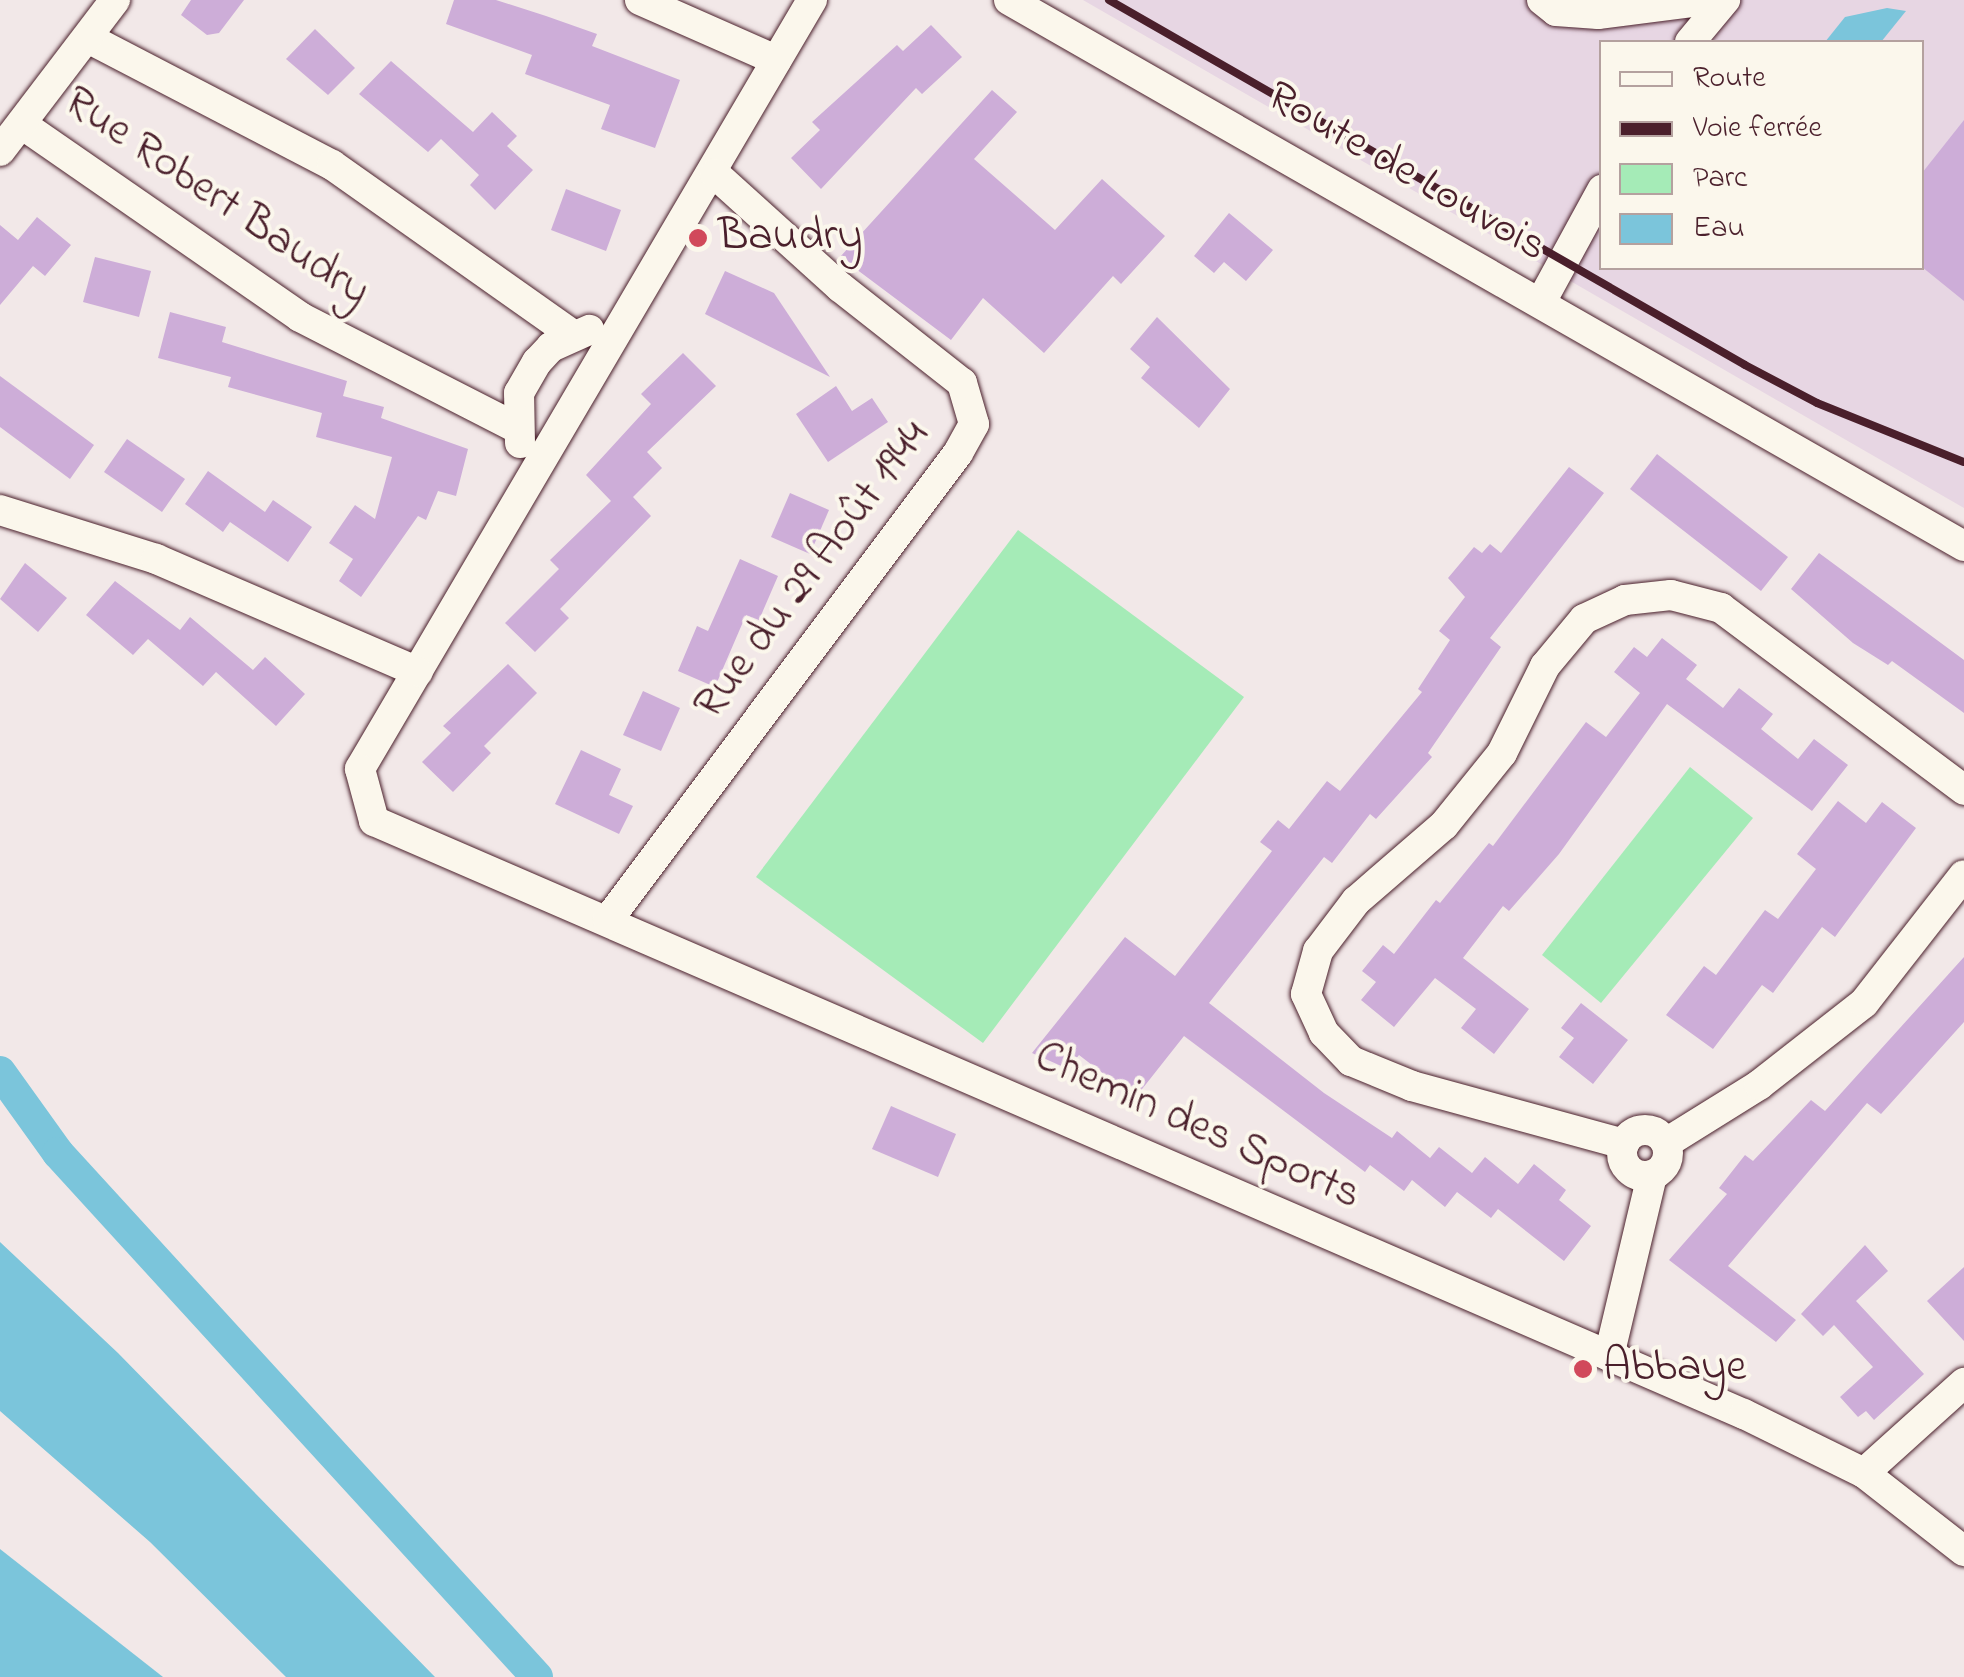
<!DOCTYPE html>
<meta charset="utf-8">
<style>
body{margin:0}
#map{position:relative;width:1964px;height:1677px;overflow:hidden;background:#f2e8e8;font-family:"Indie Flower",sans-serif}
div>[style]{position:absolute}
.built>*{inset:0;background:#e7d6e3}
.green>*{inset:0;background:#a5ebb7}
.water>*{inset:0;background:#7bc5db}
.canal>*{height:32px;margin:-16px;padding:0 16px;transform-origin:16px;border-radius:16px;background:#7bc5db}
.building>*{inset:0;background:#cdadd8}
.roads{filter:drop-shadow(0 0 2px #4a1f2b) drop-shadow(0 0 2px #4a1f2b)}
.minor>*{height:30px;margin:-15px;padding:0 15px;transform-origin:15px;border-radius:15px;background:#fbf7ec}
.minor>.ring{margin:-15px;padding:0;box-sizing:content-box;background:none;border:30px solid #fbf7ec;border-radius:50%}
.rail>*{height:8px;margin:-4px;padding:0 4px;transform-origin:4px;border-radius:4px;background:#4a1f2b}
.dots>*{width:28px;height:28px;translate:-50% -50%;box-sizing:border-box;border:5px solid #fbf7ec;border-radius:50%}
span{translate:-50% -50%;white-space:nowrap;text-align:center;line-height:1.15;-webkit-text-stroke:8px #fbf7ec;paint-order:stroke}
.street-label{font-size:45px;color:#4a1f2b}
.poi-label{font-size:45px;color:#4a1f2b}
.left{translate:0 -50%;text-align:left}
.legend{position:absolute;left:1599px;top:40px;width:325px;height:230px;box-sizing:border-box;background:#fbf7ec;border:2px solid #b4a19f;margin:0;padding:12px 18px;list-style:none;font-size:30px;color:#4a1f2b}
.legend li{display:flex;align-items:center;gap:20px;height:50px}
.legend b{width:50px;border:2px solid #b4a19f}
</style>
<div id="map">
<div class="built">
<div style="clip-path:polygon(evenodd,1083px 0,1964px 0,1964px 508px,1083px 0,1602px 42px,1922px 42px,1922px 268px,1602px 268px,1602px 42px)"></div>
</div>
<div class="green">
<div style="clip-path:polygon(1018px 530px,1244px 697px,983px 1043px,756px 877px)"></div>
<div style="clip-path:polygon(1690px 767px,1753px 818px,1601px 1003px,1542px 955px)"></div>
</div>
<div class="water">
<div style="clip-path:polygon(1887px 8px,1906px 11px,1881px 42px,1825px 42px,1845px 17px)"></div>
<div style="clip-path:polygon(0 1242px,118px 1353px,435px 1677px,286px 1677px,150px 1542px,0 1411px)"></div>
<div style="clip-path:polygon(0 1549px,163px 1677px,0 1677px)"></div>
</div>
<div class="canal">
<div style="left:0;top:1072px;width:100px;rotate:54.4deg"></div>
<div style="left:58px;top:1153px;width:710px;rotate:47.57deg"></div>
</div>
<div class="building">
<div style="clip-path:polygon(191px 0,244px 0,219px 33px,207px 35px,181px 15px)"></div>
<div style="clip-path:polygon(454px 0,496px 0,546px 16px,597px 34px,592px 46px,680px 80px,655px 148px,601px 129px,610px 105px,525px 74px,532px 55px,446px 24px)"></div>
<div style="clip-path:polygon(931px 25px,962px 57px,922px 94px,916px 88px,821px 189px,791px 158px,820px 130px,812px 122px,897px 45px,903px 51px)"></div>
<div style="clip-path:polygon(315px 29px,355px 68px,328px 95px,286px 59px)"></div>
<div style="clip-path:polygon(391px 61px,473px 132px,492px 112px,517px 136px,507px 146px,533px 170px,495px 210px,470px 185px,479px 175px,441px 139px,428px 152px,359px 94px)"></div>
<div style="clip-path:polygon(992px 90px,1017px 112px,974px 159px,1055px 230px,1102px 179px,1165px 236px,1121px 284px,1113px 276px,1044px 353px,983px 298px,951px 340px,840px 257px)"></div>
<div style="clip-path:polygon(1964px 120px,1964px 301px,1922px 267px,1922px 173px)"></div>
<div style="clip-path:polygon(566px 189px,621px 210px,606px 251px,551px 230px)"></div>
<div style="clip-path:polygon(1229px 213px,1273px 250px,1246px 281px,1224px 262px,1214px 273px,1194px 256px)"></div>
<div style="clip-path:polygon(37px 217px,71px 245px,45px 276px,33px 266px,0 305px,0 225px,18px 240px)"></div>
<div style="clip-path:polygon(95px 257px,151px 271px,139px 317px,83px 302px)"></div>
<div style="clip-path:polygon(725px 271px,774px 293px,830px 377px,705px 314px)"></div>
<div style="clip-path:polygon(170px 312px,226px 327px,222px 342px,347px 381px,343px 396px,384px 407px,381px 418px,468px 449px,456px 496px,438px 491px,426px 520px,418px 516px,361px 597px,339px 581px,353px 559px,329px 543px,355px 505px,375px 519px,392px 457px,316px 437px,322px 413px,228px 387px,231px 377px,158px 358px)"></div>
<div style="clip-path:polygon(1157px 317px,1230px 389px,1199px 428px,1141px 378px,1150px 367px,1130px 349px)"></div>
<div style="clip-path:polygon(683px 353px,716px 386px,647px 452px,662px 468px,633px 497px,651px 516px,560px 609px,569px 618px,535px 652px,505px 623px,559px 569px,550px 560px,611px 501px,586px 475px,651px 404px,641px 394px)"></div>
<div style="clip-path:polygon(0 376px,94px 445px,70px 479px,0 427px)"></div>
<div style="clip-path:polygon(836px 386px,852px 411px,872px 398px,888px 422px,828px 462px,796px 414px)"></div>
<div style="clip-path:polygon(127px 439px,185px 479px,162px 512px,104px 472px)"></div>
<div style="clip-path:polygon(1657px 454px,1788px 557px,1761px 591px,1630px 489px)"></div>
<div style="clip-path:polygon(1569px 467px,1604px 493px,1490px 638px,1501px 647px,1428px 753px,1432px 757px,1376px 819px,1370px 814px,1332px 863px,1324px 857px,1209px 1003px,1324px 1093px,1392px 1138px,1397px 1131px,1430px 1158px,1439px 1147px,1472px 1173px,1485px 1157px,1518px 1184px,1534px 1164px,1566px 1190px,1559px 1200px,1591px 1226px,1564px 1261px,1498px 1209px,1491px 1218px,1457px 1192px,1445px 1207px,1412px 1180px,1404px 1191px,1370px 1165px,1365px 1172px,1184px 1036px,1135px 1098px,1079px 1055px,1068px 1069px,1032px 1053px,1125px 937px,1175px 976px,1272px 851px,1260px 842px,1278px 820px,1289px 829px,1327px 781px,1340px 791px,1422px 692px,1418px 689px,1450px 640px,1439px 631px,1465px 597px,1448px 578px,1474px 547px,1482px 553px,1490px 544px,1501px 553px)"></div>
<div style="clip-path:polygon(208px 471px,265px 512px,273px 500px,312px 527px,288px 562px,230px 522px,223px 532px,185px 504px)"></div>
<div style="clip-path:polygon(790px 493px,829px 510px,810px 554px,771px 537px)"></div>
<div style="clip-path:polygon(1819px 553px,1964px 660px,1964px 713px,1892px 661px,1888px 665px,1853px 643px,1791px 589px)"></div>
<div style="clip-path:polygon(740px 559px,778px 576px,759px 620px,746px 615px,715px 687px,678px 671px,697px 626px,708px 631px)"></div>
<div style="clip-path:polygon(25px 563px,67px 598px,38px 632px,0 599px)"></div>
<div style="clip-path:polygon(115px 581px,180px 630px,190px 617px,253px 670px,265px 657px,305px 694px,276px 726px,216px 672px,203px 686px,148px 639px,133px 655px,86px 615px)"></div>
<div style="clip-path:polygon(1662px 638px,1697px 665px,1686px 679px,1723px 708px,1739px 688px,1773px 714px,1761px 729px,1798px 759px,1814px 739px,1848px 765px,1812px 811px,1667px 704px,1559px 854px,1509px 911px,1503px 906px,1463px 958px,1529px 1009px,1494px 1054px,1461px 1028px,1476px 1009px,1435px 978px,1394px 1027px,1361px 1000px,1376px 982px,1362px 971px,1383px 945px,1394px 954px,1436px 900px,1440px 903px,1489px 843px,1493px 846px,1586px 722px,1606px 737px,1640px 693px,1614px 672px,1634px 647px,1647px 657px)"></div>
<div style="clip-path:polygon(508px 664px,537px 693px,484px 746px,491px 753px,453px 792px,422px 762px,451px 733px,443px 726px)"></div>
<div style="clip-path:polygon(643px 691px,680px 708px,661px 751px,623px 735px)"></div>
<div style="clip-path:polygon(581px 750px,621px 769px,609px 795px,633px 806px,619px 834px,555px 804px)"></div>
<div style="clip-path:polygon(1838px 801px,1866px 823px,1882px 802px,1916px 828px,1835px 937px,1822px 927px,1773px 993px,1762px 985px,1713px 1049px,1666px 1015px,1704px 966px,1716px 975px,1765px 910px,1778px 919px,1816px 869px,1797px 854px)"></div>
<div style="clip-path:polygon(1964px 957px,1964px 1022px,1881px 1114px,1867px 1103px,1728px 1266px,1796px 1320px,1776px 1342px,1669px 1260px,1727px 1194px,1719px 1188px,1745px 1155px,1753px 1161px,1811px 1100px,1825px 1111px)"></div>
<div style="clip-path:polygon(1581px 1003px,1628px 1040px,1593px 1084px,1559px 1057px,1574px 1038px,1561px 1028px)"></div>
<div style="clip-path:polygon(891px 1106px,956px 1134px,938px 1177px,872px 1149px)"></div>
<div style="clip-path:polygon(1865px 1245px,1888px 1271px,1856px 1301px,1924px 1374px,1874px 1420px,1866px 1411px,1858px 1417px,1840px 1397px,1873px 1367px,1834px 1325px,1823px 1336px,1801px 1314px)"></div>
<div style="clip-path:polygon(1964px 1267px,1964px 1341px,1927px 1301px)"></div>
</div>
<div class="roads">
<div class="minor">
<div style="left:640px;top:0;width:149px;rotate:23.8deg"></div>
<div style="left:812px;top:0;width:892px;rotate:120.45deg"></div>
<div style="left:360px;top:769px;width:54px;rotate:74.9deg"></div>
<div style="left:374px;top:821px;width:1493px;rotate:23.41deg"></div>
<div style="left:1744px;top:1414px;width:134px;rotate:26.2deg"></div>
<div style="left:1864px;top:1473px;width:127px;rotate:38deg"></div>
<div style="left:1009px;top:0;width:1100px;rotate:29.76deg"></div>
<div style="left:1542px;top:0;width:18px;rotate:38deg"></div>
<div style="left:1556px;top:11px;width:42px;rotate:4.1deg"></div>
<div style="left:1598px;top:14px;width:112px;rotate:-7.2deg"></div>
<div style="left:88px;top:38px;width:275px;rotate:27.5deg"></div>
<div style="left:332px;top:165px;width:295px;rotate:35.2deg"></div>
<div style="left:1690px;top:42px;width:55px;rotate:-50.2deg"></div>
<div style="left:23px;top:125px;width:337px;rotate:34.7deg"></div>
<div style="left:300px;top:317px;width:246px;rotate:27.1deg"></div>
<div style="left:0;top:151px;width:190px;rotate:-52.7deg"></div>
<div style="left:1541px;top:302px;width:128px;rotate:-61.4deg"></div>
<div style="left:520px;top:443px;width:50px;rotate:-91.1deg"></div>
<div style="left:519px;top:393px;width:36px;rotate:-60deg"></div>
<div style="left:537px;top:362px;width:21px;rotate:-47deg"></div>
<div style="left:551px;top:347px;width:42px;rotate:-24.1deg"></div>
<div style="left:0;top:510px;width:164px;rotate:17.4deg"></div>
<div style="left:156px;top:559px;width:285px;rotate:23.3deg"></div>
<div style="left:608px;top:920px;width:584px;rotate:-53.15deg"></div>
<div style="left:958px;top:453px;width:33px;rotate:-61deg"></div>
<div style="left:974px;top:424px;width:43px;rotate:-106.3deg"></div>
<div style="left:962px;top:383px;width:155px;rotate:-141.8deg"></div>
<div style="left:840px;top:287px;width:169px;rotate:-137.9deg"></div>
<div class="ring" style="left:1622px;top:1130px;width:16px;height:16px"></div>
<div style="left:1666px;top:1143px;width:110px;rotate:-31.9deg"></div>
<div style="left:1759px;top:1085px;width:133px;rotate:-38deg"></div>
<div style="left:1864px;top:1003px;width:162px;rotate:-52deg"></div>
<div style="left:1624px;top:1144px;width:220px;rotate:-164.7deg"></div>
<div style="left:1412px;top:1086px;width:66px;rotate:-157.7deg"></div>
<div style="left:1351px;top:1061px;width:39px;rotate:-134deg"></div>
<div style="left:1324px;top:1033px;width:43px;rotate:-114.8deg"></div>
<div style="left:1306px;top:994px;width:45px;rotate:-74.4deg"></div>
<div style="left:1318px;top:951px;width:63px;rotate:-52.8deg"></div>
<div style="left:1356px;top:901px;width:116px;rotate:-40.8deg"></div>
<div style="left:1444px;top:825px;width:92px;rotate:-51.1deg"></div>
<div style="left:1502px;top:753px;width:97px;rotate:-63.7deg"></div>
<div style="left:1545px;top:666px;width:61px;rotate:-50.3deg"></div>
<div style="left:1584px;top:619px;width:45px;rotate:-24.9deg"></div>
<div style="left:1625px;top:600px;width:46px;rotate:-6.2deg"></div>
<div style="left:1671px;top:595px;width:52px;rotate:14.6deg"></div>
<div style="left:1721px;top:608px;width:304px;rotate:36.8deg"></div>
<div style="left:1609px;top:1356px;width:186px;rotate:-76.6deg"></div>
<div style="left:1864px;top:1473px;width:135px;rotate:-42deg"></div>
</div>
</div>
<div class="rail">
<div style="left:1109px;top:0;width:733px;rotate:29.85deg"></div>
<div style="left:1745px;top:365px;width:81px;rotate:27.8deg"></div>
<div style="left:1817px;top:403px;width:158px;rotate:21.9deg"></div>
</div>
<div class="dots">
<div style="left:698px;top:238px;background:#d1495b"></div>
<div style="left:1583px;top:1369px;background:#d1495b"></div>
</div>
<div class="street-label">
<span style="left:1406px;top:173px;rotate:30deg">Route de Louvois</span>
<span style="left:216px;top:198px;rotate:34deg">Rue Robert Baudry</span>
<span style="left:813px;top:571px;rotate:-53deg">Rue du 29 Août 1944</span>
<span style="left:1197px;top:1127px;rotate:24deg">Chemin des Sports</span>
</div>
<div class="poi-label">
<span class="left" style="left:718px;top:238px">Baudry</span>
<span class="left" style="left:1603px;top:1369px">Abbaye</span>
</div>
<ul class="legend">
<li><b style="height:12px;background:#fbf7ec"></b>Route</li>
<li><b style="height:12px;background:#4a1f2b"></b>Voie ferrée</li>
<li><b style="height:28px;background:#a5ebb7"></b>Parc</li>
<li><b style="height:28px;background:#7bc5db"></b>Eau</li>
</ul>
</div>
